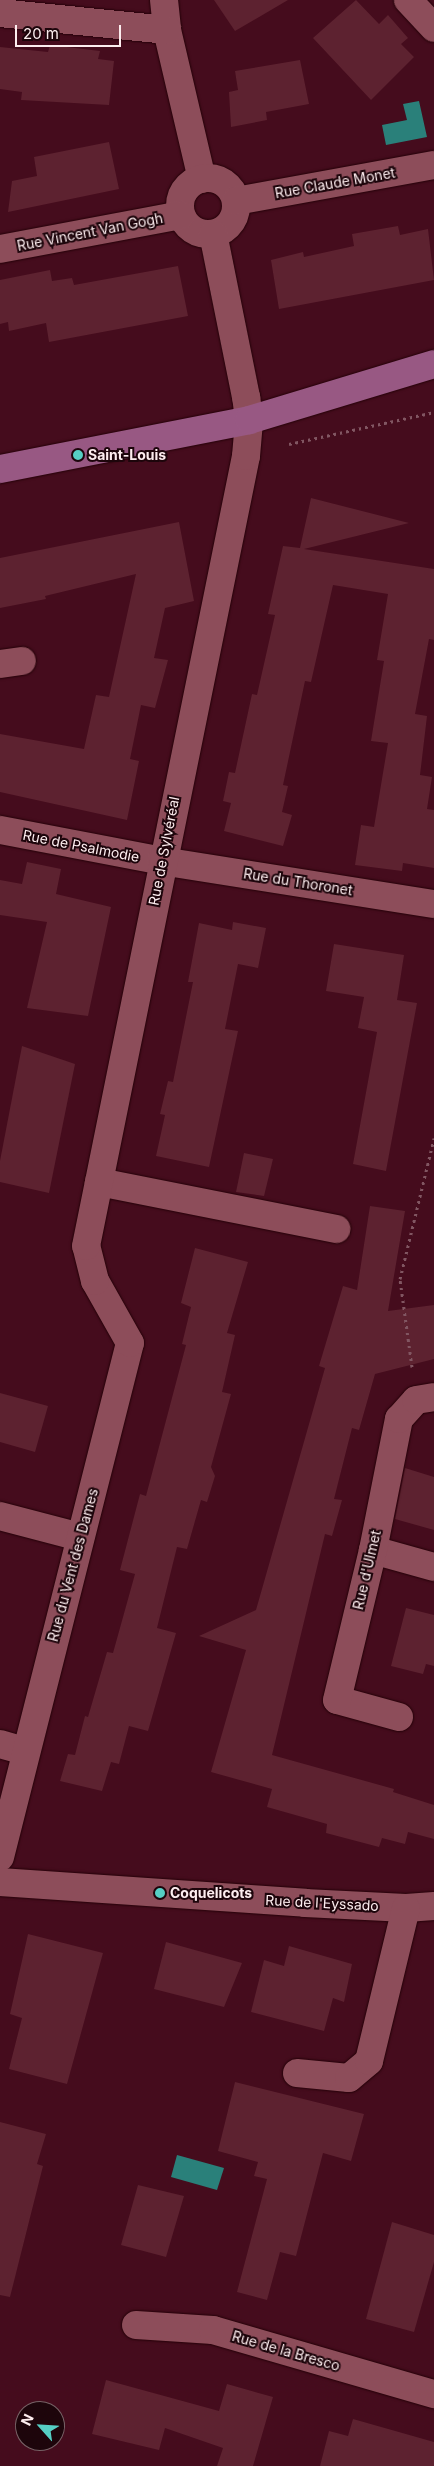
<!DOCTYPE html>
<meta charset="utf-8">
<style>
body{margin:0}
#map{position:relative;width:434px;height:2466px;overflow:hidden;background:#450c1d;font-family:Inter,sans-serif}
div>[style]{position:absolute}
.water>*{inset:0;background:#2a807a}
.building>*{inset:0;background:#5d2230}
.path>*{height:3px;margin-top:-1.5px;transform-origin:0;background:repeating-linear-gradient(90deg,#815662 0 2.5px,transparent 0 6.5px)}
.roads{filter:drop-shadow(0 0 1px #240008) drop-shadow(0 0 1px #240008)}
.street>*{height:28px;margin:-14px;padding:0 14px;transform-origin:14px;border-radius:14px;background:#8d4d5a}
.street>.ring{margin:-14px;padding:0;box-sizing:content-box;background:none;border:28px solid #8d4d5a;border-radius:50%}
.secondary>*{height:28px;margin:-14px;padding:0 14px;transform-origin:14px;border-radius:14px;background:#985883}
.dots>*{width:14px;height:14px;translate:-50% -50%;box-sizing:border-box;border:2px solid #1d050b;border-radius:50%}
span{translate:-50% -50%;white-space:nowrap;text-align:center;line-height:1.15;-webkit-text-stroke:4px #1d050b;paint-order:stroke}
.street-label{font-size:14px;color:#fdedef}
.poi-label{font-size:14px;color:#fdedef;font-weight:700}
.left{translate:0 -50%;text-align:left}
.north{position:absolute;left:15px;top:2401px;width:50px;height:50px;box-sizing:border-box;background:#1d050b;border:1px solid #776266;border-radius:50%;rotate:296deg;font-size:14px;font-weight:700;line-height:20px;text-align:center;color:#fdedef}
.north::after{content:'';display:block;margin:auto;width:18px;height:22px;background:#56cec4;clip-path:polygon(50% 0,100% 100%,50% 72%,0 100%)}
.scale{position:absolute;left:15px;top:25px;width:106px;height:22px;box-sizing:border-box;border:2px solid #fdedef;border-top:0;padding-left:6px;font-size:15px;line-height:18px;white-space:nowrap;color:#fdedef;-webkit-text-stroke:4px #1d050b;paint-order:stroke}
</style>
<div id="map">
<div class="water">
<div style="clip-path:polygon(419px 101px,427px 137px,386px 145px,382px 125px,407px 120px,403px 104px)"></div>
<div style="clip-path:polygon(177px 2155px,224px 2168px,217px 2190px,171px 2177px)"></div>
</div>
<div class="building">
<div style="clip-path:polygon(214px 0,288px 0,235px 31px)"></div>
<div style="clip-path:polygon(356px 0,379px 24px,388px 15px,408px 38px,401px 44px,414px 57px,371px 100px,313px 38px)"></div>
<div style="clip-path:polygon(50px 45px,100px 51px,98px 59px,114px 61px,109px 105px,21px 100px,22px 92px,0 89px,0 47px,48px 52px)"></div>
<div style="clip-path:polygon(300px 60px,309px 104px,266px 112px,267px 120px,231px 127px,229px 92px,238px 90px,235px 71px)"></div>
<div style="clip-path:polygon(109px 142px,119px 189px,8px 212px,12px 181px,37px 176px,34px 157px)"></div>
<div style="clip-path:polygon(398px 226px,400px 235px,428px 229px,434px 280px,279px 309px,271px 260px,303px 252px,304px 257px,354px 246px,352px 234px)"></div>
<div style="clip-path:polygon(178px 266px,188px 316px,49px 342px,46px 323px,9px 331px,8px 322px,0 324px,0 280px,50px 270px,52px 281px,72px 278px,74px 285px)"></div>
<div style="clip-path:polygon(311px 498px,409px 523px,304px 549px,434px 569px,434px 640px,429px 639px,415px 714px,427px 716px,420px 775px,432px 777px,427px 809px,434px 810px,434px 868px,403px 863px,402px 871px,355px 865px,361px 825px,374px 827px,388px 743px,371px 741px,384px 661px,377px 660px,388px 594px,333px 585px,311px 682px,305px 681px,283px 785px,288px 786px,282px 812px,292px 815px,283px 846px,224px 831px,231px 803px,223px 801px,229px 772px,235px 773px,252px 694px,257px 695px,275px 615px,268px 614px,283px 546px,300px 548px)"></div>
<div style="clip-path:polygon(179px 522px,194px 601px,165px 608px,154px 658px,168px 660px,155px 708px,141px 705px,130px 759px,139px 761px,127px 820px,0 792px,0 734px,84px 749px,96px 695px,109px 697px,136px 574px,45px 596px,46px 599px,0 608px,0 558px)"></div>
<div style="clip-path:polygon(27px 862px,61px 869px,56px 894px,111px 907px,88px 1016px,27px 1008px,47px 922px,0 915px,0 880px,22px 884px)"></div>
<div style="clip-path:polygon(233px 922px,266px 928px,258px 968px,238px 964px,225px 1029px,238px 1031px,209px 1167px,156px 1156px,165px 1115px,160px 1114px,168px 1081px,173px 1082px,193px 982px,188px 982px,199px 923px,232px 930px)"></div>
<div style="clip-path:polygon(334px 944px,404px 955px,397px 1000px,417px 1003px,386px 1171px,353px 1164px,377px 1032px,358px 1028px,364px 997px,326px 991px)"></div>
<div style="clip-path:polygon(22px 1046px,75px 1064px,49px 1193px,0 1182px,0 1161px)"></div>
<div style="clip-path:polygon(244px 1153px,273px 1159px,264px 1196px,236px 1192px)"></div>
<div style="clip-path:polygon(370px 1206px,405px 1211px,388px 1311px,434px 1305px,434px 1359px,375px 1374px,359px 1430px,352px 1428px,334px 1499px,342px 1500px,332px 1536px,325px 1534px,272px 1755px,394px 1789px,393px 1792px,434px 1805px,434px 1839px,408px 1832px,405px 1844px,382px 1838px,379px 1847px,326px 1833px,327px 1824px,267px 1807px,272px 1789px,211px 1772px,246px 1650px,199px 1636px,256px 1610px,325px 1368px,319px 1366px,343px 1286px,357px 1290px)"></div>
<div style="clip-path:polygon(195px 1248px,248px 1262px,227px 1333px,235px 1335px,222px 1392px,231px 1394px,211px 1467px,215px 1476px,207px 1502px,201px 1500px,187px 1549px,177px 1547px,157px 1628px,176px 1633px,148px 1731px,129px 1726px,119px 1764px,111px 1762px,102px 1791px,60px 1781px,68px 1754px,75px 1755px,85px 1716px,88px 1717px,107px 1652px,113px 1653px,135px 1574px,120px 1570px,140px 1494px,146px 1496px,186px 1345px,182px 1344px,191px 1307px,181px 1303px)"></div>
<div style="clip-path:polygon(0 1393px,48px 1406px,35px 1452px,0 1442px)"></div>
<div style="clip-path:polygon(405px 1468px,434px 1477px,434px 1530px,395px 1519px)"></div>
<div style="clip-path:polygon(406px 1608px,434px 1615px,434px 1666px,426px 1664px,423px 1674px,391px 1666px)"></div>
<div style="clip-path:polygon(28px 1934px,103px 1953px,67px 2084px,9px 2069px,22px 2018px,10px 2014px)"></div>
<div style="clip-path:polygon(166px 1942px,242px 1963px,224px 2007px,154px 1989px)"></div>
<div style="clip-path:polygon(289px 1946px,352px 1964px,344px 2002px,333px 1998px,324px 2031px,251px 2012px,264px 1960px,284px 1966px)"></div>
<div style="clip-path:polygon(235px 2082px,364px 2114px,351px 2161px,323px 2153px,296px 2256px,280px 2252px,267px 2300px,237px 2292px,267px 2179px,254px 2176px,258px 2162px,218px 2151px)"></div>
<div style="clip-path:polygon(0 2122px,46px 2134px,37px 2164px,43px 2166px,10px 2297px,0 2295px)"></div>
<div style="clip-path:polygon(138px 2185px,184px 2196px,166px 2257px,121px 2245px)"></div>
<div style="clip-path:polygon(392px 2222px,434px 2235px,434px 2262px,414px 2332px,366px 2319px)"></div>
<div style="clip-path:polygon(106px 2380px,219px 2411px,227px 2384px,273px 2397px,253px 2466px,217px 2466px,223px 2448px,165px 2428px,159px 2450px,92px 2434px)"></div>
<div style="clip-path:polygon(353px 2419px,434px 2442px,434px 2466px,320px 2466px,329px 2431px,348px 2436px)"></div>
</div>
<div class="path">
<div style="left:289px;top:444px;width:148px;rotate:-12.4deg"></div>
<div style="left:412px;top:1367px;width:89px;rotate:-97.8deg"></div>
<div style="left:400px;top:1279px;width:145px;rotate:-76.4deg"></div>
</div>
<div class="roads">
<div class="street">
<div style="left:164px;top:0;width:30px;rotate:84deg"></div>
<div style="left:167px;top:30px;width:153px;rotate:76.8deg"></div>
<div style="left:408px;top:0;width:38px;rotate:47deg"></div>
<div style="left:0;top:13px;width:168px;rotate:5.8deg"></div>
<div class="ring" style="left:180px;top:178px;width:28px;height:28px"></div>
<div style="left:236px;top:201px;width:201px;rotate:-10.3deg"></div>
<div style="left:0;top:249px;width:184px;rotate:-10.6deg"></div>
<div style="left:0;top:664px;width:22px;rotate:-8deg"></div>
<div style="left:0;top:830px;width:165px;rotate:10.8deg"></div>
<div style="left:162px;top:861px;width:275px;rotate:9deg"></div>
<div style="left:99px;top:1182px;width:242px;rotate:11.2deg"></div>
<div style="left:0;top:1516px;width:83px;rotate:14.7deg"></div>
<div style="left:373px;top:1550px;width:63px;rotate:15.6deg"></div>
<div style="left:399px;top:1717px;width:64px;rotate:-164.7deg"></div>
<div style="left:337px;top:1700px;width:154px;rotate:-76.5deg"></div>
<div style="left:373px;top:1550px;width:134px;rotate:-78.8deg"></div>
<div style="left:399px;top:1419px;width:25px;rotate:-48deg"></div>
<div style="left:416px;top:1400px;width:18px;rotate:-9deg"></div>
<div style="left:0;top:1744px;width:25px;rotate:16deg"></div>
<div style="left:0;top:1857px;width:530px;rotate:-75.81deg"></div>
<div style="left:130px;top:1343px;width:71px;rotate:-119.4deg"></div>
<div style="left:95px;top:1281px;width:36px;rotate:-104deg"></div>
<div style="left:86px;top:1246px;width:806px;rotate:-78.55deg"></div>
<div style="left:246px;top:456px;width:36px;rotate:-85deg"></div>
<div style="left:249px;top:420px;width:23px;rotate:-97deg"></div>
<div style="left:246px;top:397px;width:166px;rotate:-101.4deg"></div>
<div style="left:0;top:1882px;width:306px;rotate:3.9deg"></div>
<div style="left:305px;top:1903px;width:101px;rotate:2.8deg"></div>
<div style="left:406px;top:1908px;width:28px;rotate:-4deg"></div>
<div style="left:297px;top:2073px;width:52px;rotate:5.5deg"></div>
<div style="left:349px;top:2078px;width:26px;rotate:-40deg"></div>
<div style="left:369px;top:2061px;width:157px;rotate:-76.4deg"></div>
<div style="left:136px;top:2325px;width:77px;rotate:3.7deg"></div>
<div style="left:213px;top:2330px;width:230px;rotate:16.2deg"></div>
</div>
<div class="secondary">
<div style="left:0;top:469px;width:254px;rotate:-11.1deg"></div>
<div style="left:249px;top:420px;width:193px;rotate:-16.8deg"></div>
</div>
</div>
<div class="dots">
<div style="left:78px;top:455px;background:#56cec4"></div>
<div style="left:160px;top:1893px;background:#56cec4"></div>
</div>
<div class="street-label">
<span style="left:335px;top:183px;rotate:-10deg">Rue Claude Monet</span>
<span style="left:90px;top:232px;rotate:-11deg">Rue Vincent Van Gogh</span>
<span style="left:81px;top:846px;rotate:11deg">Rue de Psalmodie</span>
<span style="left:164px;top:851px;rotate:-79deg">Rue de Sylvéréal</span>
<span style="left:298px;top:882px;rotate:9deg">Rue du Thoronet</span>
<span style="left:73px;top:1565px;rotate:-75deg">Rue du Vent des Dames</span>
<span style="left:367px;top:1570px;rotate:-77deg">Rue d'Ulmet</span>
<span style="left:322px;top:1903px;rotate:3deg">Rue de l'Eyssado</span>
<span style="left:286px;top:2351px;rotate:16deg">Rue de la Bresco</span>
</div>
<div class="poi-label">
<span class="left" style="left:88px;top:455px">Saint-Louis</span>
<span class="left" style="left:170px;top:1893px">Coquelicots</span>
</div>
<div class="north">N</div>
<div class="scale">20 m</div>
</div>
